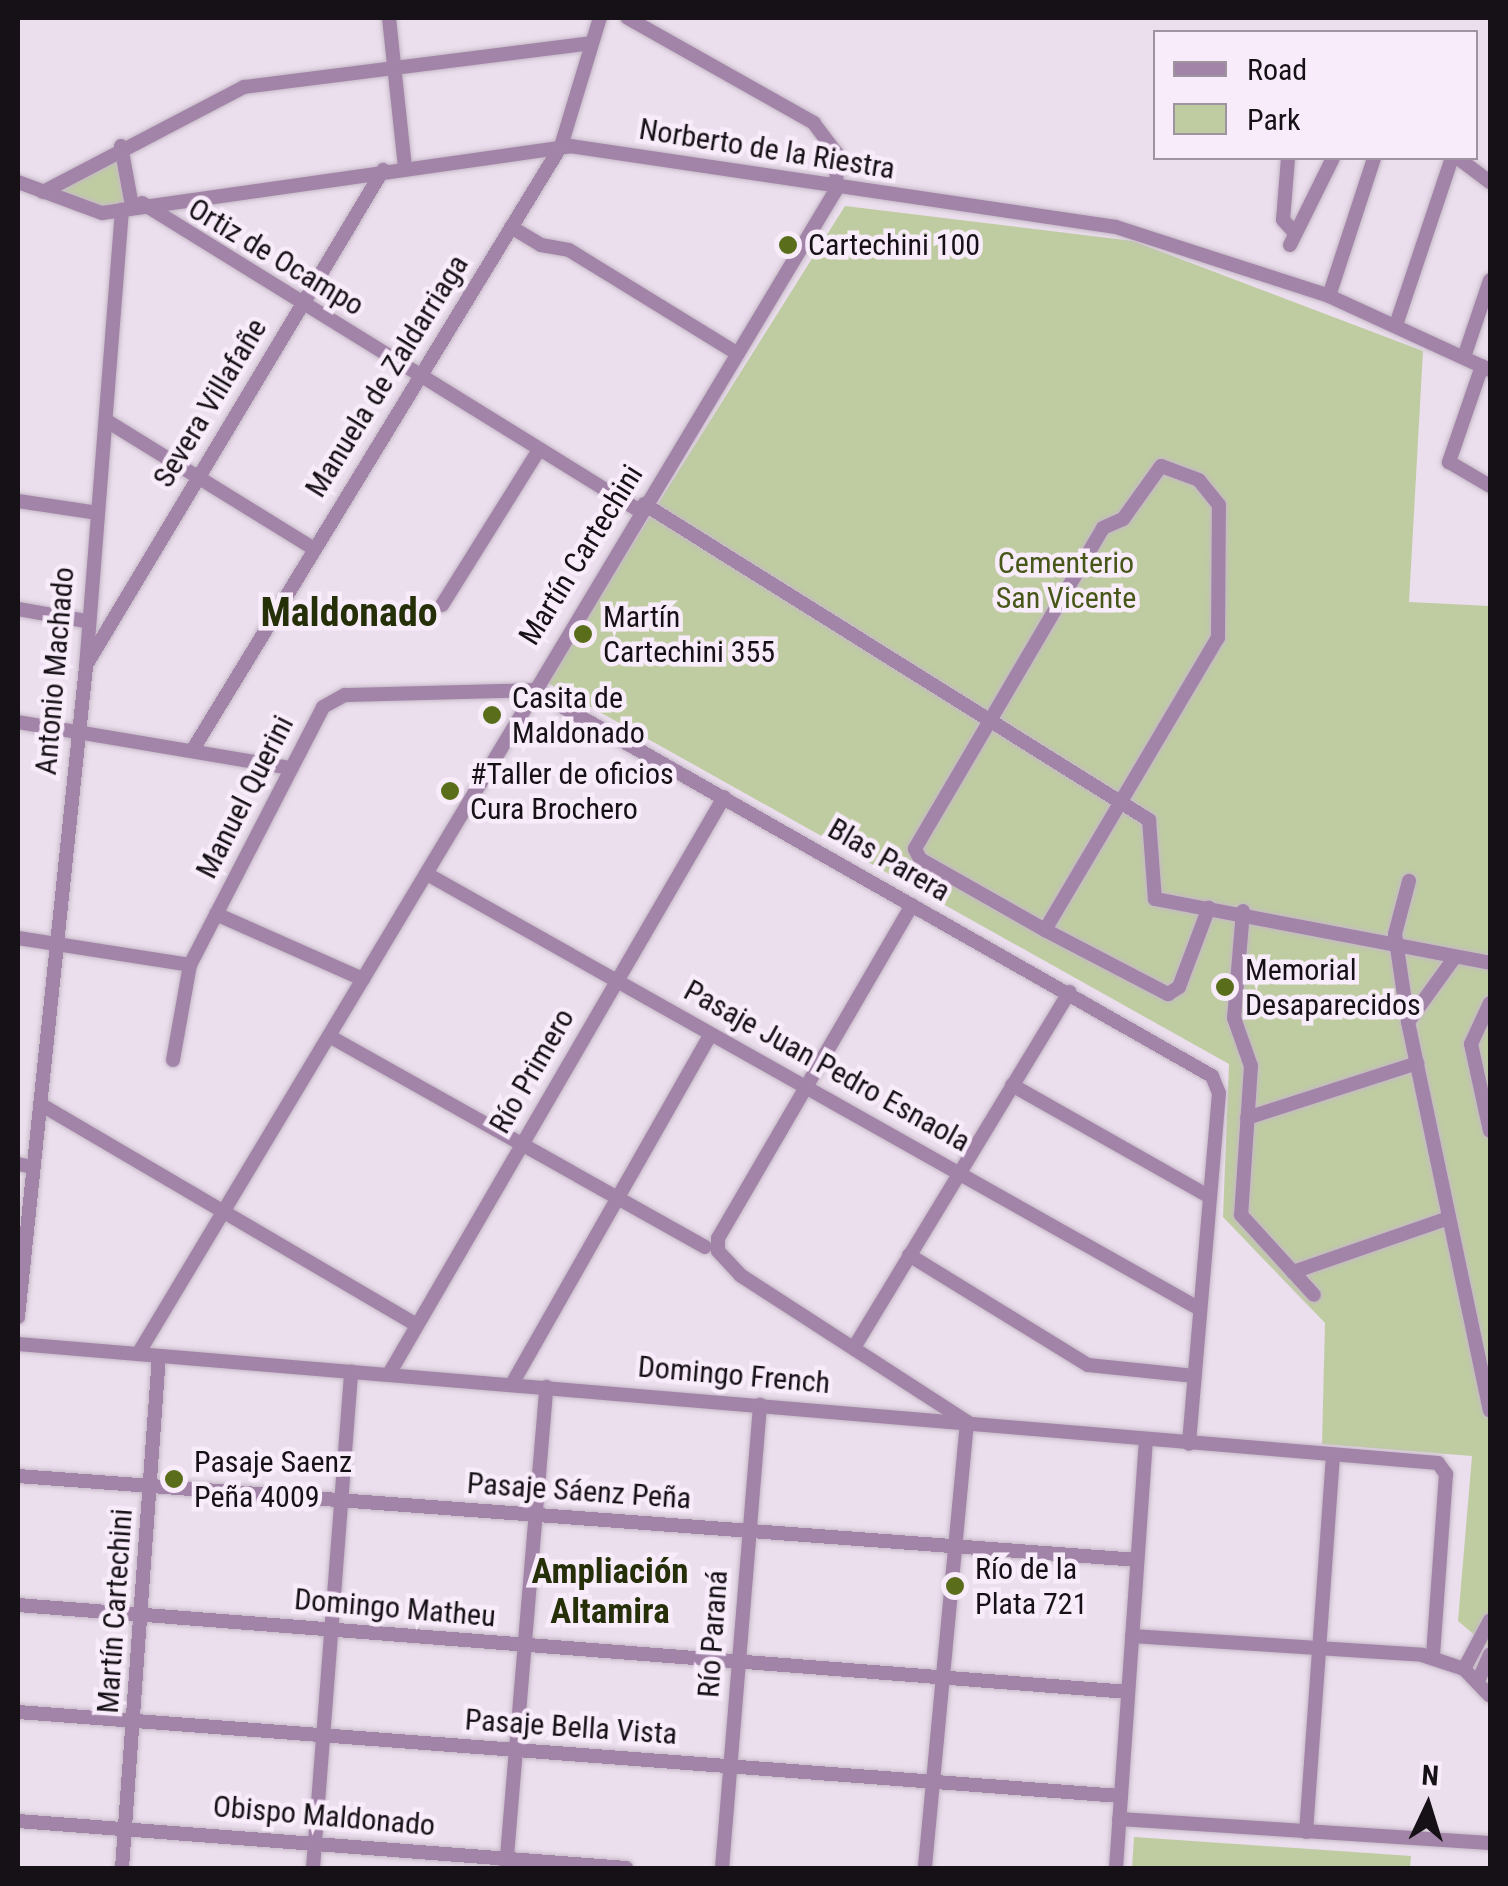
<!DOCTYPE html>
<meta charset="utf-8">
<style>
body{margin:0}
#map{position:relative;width:1508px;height:1886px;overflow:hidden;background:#ebdeed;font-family:"Roboto Condensed",sans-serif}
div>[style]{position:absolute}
.green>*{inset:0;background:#bfcca2}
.roads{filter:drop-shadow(0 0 2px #c5b9c6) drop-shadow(0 0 2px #c5b9c6)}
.minor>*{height:14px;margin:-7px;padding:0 7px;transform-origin:7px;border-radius:7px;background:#a384a9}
.dots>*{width:28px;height:28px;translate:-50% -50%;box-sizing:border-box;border:5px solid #f8ebfa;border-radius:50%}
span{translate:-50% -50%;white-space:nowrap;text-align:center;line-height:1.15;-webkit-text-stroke:9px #f8ebfa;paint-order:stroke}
.street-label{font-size:30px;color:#161116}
.poi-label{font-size:30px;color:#161116}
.left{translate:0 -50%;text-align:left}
.park-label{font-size:30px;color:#475717}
.quarter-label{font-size:35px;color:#252f08;font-weight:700}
.district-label{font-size:40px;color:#252f08;font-weight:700}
.frame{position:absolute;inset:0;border:20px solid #161116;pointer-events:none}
.legend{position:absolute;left:1153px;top:30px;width:325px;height:130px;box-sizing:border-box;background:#f8ebfa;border:2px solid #9e949f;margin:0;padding:12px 18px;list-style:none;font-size:30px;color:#161116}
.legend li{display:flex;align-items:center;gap:20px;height:50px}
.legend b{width:50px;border:2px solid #9e949f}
.north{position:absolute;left:1378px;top:1756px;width:100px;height:100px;-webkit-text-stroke:8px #f8ebfa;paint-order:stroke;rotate:4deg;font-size:28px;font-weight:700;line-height:40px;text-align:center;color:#161116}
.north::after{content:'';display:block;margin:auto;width:35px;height:45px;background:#161116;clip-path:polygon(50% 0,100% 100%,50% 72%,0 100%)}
</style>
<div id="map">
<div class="green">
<div style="clip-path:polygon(119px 151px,125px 202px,102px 207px,50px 190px)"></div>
<div style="clip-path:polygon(845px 206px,1133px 241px,1423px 351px,1409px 602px,1490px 606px,1490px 1648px,1458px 1621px,1472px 1456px,1322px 1444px,1325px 1323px,1223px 1217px,1229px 1064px,546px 682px)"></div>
<div style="clip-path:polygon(1134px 1837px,1411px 1856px,1410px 1868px,1132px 1868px)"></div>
</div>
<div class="roads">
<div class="minor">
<div style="left:389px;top:18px;width:150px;rotate:83.9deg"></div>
<div style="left:121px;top:146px;width:61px;rotate:79.6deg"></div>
<div style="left:1288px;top:158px;width:62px;rotate:94.6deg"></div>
<div style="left:1283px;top:220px;width:18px;rotate:47deg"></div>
<div style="left:1458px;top:158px;width:40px;rotate:37deg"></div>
<div style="left:18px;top:182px;width:90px;rotate:20.3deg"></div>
<div style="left:102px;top:213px;width:473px;rotate:-8.1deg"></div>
<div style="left:570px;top:146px;width:552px;rotate:8.44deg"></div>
<div style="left:1116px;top:227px;width:224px;rotate:17.9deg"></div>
<div style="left:1329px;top:296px;width:177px;rotate:24.7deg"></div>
<div style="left:43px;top:192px;width:227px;rotate:-27.6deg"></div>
<div style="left:244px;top:87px;width:350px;rotate:-7.2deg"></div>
<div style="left:142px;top:203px;width:586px;rotate:31.74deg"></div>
<div style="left:511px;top:227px;width:35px;rotate:31deg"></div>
<div style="left:541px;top:245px;width:28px;rotate:10deg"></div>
<div style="left:569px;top:250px;width:198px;rotate:31.6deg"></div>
<div style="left:1290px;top:245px;width:97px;rotate:-63.7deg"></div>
<div style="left:1329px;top:296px;width:145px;rotate:-71.9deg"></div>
<div style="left:1397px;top:322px;width:173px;rotate:-71.5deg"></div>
<div style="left:1464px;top:357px;width:81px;rotate:-71.3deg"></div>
<div style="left:1482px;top:366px;width:102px;rotate:109deg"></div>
<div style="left:1449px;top:462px;width:48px;rotate:30.3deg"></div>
<div style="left:107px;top:421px;width:242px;rotate:31.7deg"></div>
<div style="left:18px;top:501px;width:81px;rotate:8.5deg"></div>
<div style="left:644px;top:504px;width:596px;rotate:32.04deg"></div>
<div style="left:1149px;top:820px;width:79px;rotate:85.7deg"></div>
<div style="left:1155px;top:899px;width:341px;rotate:10.8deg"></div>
<div style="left:442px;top:605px;width:183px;rotate:-58deg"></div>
<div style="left:18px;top:609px;width:69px;rotate:10deg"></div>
<div style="left:88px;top:662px;width:574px;rotate:-59.05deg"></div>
<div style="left:18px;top:722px;width:276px;rotate:9.6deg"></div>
<div style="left:192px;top:751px;width:709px;rotate:-58.62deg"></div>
<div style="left:561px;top:146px;width:134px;rotate:-73.1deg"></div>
<div style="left:427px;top:874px;width:887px;rotate:29.37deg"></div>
<div style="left:912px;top:905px;width:385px;rotate:120.2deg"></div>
<div style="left:718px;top:1238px;width:13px;rotate:90deg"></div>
<div style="left:718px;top:1251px;width:33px;rotate:47deg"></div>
<div style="left:740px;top:1275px;width:270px;rotate:32.9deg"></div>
<div style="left:967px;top:1422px;width:448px;rotate:95.4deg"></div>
<div style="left:1243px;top:911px;width:107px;rotate:94.8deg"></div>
<div style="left:1234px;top:1018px;width:51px;rotate:70.5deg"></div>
<div style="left:1251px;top:1066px;width:149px;rotate:93.8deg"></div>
<div style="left:1241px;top:1215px;width:108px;rotate:47.6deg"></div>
<div style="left:216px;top:914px;width:161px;rotate:23.9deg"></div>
<div style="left:1045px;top:930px;width:339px;rotate:-59.4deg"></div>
<div style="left:1218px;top:638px;width:133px;rotate:-89.6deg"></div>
<div style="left:1219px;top:505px;width:32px;rotate:-129deg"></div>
<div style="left:1199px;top:480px;width:40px;rotate:-159.8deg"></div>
<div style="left:1161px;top:466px;width:65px;rotate:125.6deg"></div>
<div style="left:1123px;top:519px;width:22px;rotate:156deg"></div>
<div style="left:1103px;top:528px;width:372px;rotate:120.4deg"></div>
<div style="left:915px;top:849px;width:11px;rotate:63deg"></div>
<div style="left:920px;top:859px;width:144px;rotate:29.6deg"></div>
<div style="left:1045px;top:930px;width:139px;rotate:27.5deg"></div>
<div style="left:1168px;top:994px;width:13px;rotate:-32deg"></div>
<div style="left:1179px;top:987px;width:85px;rotate:-69.4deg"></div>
<div style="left:18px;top:938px;width:174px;rotate:8.9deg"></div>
<div style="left:1455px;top:957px;width:80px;rotate:125.9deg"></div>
<div style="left:1408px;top:1022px;width:397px;rotate:78.1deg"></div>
<div style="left:1490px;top:1003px;width:45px;rotate:114.9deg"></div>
<div style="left:1471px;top:1044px;width:89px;rotate:77.7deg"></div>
<div style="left:1408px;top:1022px;width:89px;rotate:-98.4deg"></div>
<div style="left:1395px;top:934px;width:55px;rotate:-75.2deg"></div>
<div style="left:329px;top:1036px;width:431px;rotate:29.3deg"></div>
<div style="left:173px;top:1060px;width:97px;rotate:-79.9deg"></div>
<div style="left:190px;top:965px;width:290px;rotate:-62.7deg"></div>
<div style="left:323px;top:707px;width:25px;rotate:-29deg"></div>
<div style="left:345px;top:695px;width:188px;rotate:-1.5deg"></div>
<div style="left:533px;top:690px;width:781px;rotate:29.62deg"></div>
<div style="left:1212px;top:1076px;width:18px;rotate:68deg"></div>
<div style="left:1219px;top:1093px;width:352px;rotate:94.9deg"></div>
<div style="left:1012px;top:1085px;width:225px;rotate:29.5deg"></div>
<div style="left:40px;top:1104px;width:436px;rotate:30.4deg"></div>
<div style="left:1247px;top:1118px;width:179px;rotate:-17.9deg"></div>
<div style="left:18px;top:1164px;width:16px;rotate:11deg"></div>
<div style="left:909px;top:1255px;width:210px;rotate:31.6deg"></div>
<div style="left:1088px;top:1365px;width:107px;rotate:5.9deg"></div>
<div style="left:1293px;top:1272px;width:162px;rotate:-19.1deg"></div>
<div style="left:18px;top:1317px;width:654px;rotate:-84.03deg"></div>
<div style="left:86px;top:667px;width:459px;rotate:-85.5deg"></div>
<div style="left:18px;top:1344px;width:1425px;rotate:4.79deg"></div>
<div style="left:1438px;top:1463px;width:14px;rotate:54deg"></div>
<div style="left:1446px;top:1474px;width:183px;rotate:94.1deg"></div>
<div style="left:855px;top:1346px;width:414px;rotate:-58.8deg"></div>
<div style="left:138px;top:1354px;width:1357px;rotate:-59.05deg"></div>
<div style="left:836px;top:190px;width:36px;rotate:-88deg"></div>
<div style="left:837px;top:154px;width:39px;rotate:-127deg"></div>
<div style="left:814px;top:123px;width:214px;rotate:-150.6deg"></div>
<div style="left:389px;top:1374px;width:667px;rotate:-59.86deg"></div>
<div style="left:512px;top:1384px;width:401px;rotate:-60.4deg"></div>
<div style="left:18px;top:1476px;width:1122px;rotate:4.29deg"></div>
<div style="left:18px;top:1605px;width:1113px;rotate:4.48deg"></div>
<div style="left:1132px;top:1636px;width:291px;rotate:3.7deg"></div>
<div style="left:1422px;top:1655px;width:44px;rotate:18.4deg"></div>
<div style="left:1464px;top:1669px;width:37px;rotate:46deg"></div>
<div style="left:1464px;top:1669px;width:55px;rotate:-62deg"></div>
<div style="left:1479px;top:1679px;width:27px;rotate:-66deg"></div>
<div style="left:18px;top:1712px;width:1106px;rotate:4.36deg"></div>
<div style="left:1119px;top:1819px;width:372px;rotate:3.7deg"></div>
<div style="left:18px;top:1821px;width:610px;rotate:4.42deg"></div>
<div style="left:1306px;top:1832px;width:378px;rotate:-85.9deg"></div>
<div style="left:122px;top:1868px;width:513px;rotate:-85.87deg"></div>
<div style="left:313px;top:1868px;width:498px;rotate:-85.6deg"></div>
<div style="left:506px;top:1868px;width:483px;rotate:-85.2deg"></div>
<div style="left:722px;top:1868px;width:465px;rotate:-85.3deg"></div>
<div style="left:1116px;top:1868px;width:428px;rotate:-86deg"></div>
</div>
</div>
<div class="dots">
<div style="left:788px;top:245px;background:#596d1b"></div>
<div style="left:583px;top:634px;background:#596d1b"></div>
<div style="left:492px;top:715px;background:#596d1b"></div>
<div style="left:450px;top:791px;background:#596d1b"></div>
<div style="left:1225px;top:987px;background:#596d1b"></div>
<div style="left:174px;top:1479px;background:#596d1b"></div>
<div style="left:955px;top:1586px;background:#596d1b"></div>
</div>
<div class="street-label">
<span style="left:767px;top:149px;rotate:9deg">Norberto de la Riestra</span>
<span style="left:276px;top:257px;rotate:31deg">Ortiz de Ocampo</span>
<span style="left:387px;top:376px;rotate:-58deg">Manuela de Zaldarriaga</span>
<span style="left:210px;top:403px;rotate:-59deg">Severa Villafañe</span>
<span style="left:581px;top:555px;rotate:-58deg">Martín Cartechini</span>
<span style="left:55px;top:671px;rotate:-85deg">Antonio Machado</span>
<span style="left:245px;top:797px;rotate:-63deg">Manuel Querini</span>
<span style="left:889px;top:860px;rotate:30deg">Blas Parera</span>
<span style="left:827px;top:1066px;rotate:29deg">Pasaje Juan Pedro Esnaola</span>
<span style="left:532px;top:1071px;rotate:-60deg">Río Primero</span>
<span style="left:734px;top:1375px;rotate:5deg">Domingo French</span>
<span style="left:579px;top:1491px;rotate:4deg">Pasaje Sáenz Peña</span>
<span style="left:395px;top:1608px;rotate:5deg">Domingo Matheu</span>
<span style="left:115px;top:1611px;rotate:-86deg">Martín Cartechini</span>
<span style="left:713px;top:1634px;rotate:-86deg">Río Paraná</span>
<span style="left:571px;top:1727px;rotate:4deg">Pasaje Bella Vista</span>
<span style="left:324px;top:1816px;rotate:5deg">Obispo Maldonado</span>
</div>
<div class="poi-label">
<span class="left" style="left:808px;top:245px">Cartechini 100</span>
<span class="left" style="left:603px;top:634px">Martín<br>Cartechini 355</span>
<span class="left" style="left:512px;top:715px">Casita de<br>Maldonado</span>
<span class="left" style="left:470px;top:791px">#Taller de oficios<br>Cura Brochero</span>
<span class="left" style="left:1245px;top:987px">Memorial<br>Desaparecidos</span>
<span class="left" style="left:194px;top:1479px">Pasaje Saenz<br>Peña 4009</span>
<span class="left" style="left:975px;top:1586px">Río de la<br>Plata 721</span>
</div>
<div class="park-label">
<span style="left:1066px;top:580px">Cementerio<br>San Vicente</span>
</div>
<div class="quarter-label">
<span style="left:610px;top:1592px">Ampliación<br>Altamira</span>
</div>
<div class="district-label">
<span style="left:349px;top:613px">Maldonado</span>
</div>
<div class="frame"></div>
<ul class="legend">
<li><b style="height:12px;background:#a384a9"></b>Road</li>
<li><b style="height:28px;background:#bfcca2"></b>Park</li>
</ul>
<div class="north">N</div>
</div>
